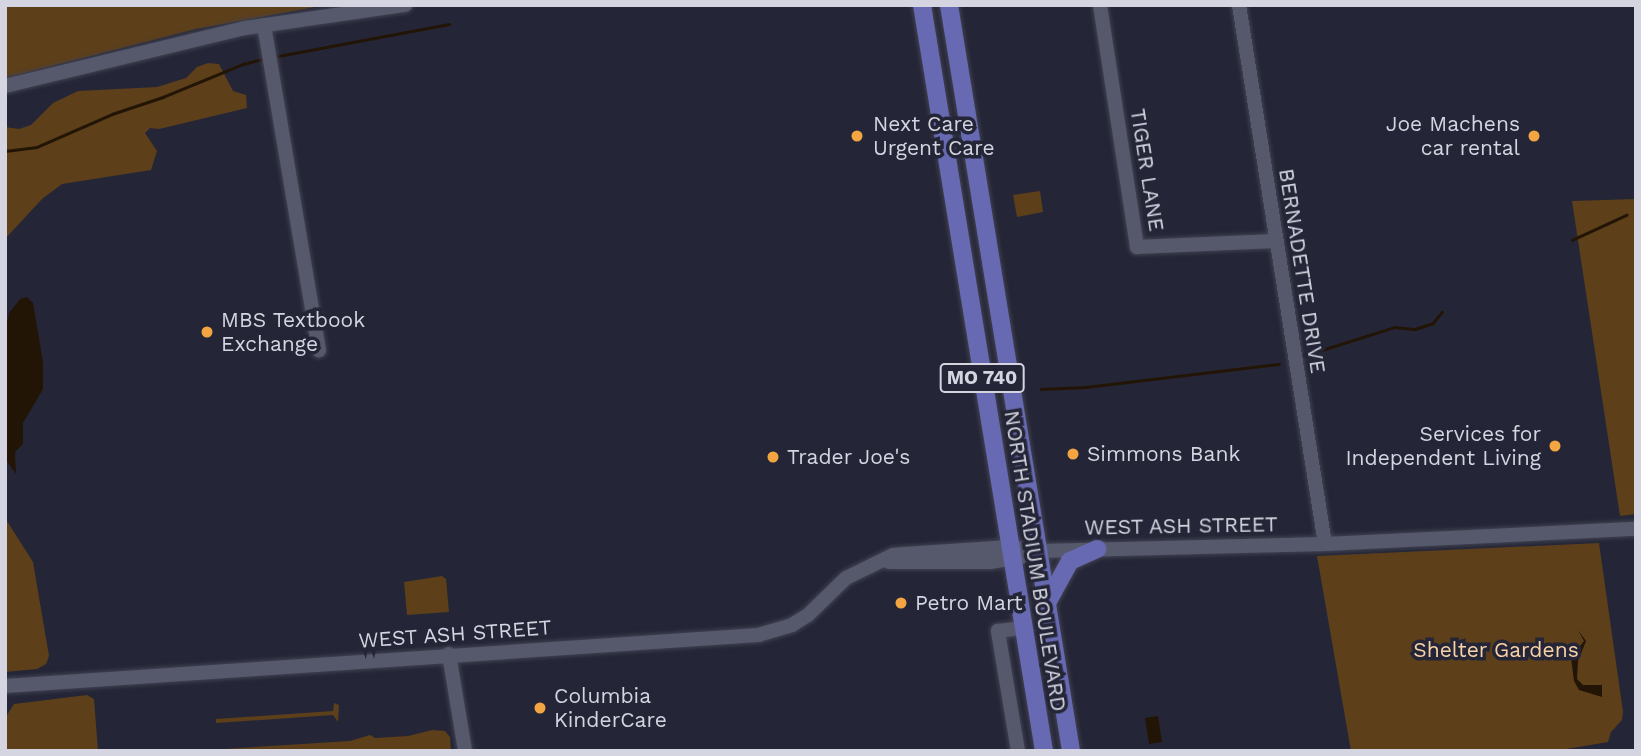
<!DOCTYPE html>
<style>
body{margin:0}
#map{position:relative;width:1641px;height:756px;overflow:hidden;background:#242637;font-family:"Work Sans",sans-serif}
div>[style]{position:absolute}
.green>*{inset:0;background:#5d3f1a}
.water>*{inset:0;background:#231505}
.stream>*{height:2.5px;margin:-1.25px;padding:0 1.25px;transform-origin:1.25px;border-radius:1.25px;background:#231505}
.roads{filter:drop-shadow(0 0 2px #414251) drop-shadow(0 0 2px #414251)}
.minor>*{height:14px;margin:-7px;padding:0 7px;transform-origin:7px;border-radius:7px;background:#56596c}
.major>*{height:18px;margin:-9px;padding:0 9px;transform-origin:9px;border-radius:9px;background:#6769b2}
.dots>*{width:19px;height:19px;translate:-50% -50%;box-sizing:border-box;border:4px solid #242637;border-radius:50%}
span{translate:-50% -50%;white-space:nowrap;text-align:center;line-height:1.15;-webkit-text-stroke:7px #242637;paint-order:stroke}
.shield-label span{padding:2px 5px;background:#242637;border:2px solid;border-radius:5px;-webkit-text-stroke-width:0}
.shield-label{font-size:19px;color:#d4d5e1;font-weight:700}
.poi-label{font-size:21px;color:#d4d5e1}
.left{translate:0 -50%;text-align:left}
.right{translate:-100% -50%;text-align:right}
.street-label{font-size:21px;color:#d4d5e1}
.park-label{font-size:21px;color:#f9d1a6}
.frame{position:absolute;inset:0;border:7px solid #d4d5e1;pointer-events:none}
</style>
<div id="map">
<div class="green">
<div style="clip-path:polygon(5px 5px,326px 5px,196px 29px,5px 78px)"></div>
<div style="clip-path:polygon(208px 63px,219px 64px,233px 91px,246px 95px,247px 108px,159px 129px,150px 128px,145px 133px,157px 151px,151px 170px,62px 184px,42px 199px,5px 239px,5px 127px,19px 129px,31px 125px,53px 103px,78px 91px,157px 87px,186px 78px,197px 67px)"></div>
<div style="clip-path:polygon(1040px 191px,1043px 212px,1017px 217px,1013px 195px)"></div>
<div style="clip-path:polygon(1636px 199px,1636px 514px,1620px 516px,1572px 201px)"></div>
<div style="clip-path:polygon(5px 518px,33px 562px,49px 656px,46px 664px,37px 669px,5px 672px)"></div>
<div style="clip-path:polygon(1599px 543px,1623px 712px,1622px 720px,1611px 732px,1608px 742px,1555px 751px,1351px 751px,1317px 556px)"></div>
<div style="clip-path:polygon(442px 576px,446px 579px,449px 612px,407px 615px,404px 582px)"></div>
<div style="clip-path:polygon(87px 695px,94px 699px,98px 751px,5px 751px,5px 718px,14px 704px)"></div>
<div style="clip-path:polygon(334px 703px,339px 705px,338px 722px,333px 715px,216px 723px,216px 719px,333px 711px)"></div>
<div style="clip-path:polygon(432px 730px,445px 731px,450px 737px,451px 751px,193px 751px,350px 741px,370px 735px,375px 738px,408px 736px)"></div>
</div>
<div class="water">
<div style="clip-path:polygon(27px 297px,33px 303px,43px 362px,43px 389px,23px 423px,23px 444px,15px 452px,16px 474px,5px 459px,5px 331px,9px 313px,20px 299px)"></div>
<div style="clip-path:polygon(1578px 630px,1586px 641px,1578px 661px,1577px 679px,1583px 685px,1602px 685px,1602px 697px,1579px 690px,1574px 681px,1571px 658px,1584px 641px)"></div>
<div style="clip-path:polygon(1158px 716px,1162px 742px,1149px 744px,1145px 718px)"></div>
</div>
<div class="stream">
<div style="left:273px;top:57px;width:179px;rotate:-10.6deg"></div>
<div style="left:5px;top:151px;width:32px;rotate:-7deg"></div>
<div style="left:37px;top:147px;width:82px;rotate:-23.7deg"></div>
<div style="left:112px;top:114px;width:54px;rotate:-18.4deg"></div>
<div style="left:163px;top:97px;width:87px;rotate:-22.4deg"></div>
<div style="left:243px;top:64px;width:21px;rotate:-14deg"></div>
<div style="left:1572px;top:240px;width:60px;rotate:-24.8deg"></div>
<div style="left:1306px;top:355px;width:93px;rotate:-17.5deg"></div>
<div style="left:1395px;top:327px;width:20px;rotate:6deg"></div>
<div style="left:1415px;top:329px;width:19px;rotate:-18deg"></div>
<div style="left:1433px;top:323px;width:14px;rotate:-51deg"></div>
<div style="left:1041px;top:389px;width:45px;rotate:-2.5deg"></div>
<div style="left:1086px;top:387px;width:194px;rotate:-6.8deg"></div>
</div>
<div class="roads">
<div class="minor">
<div style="left:1100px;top:5px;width:245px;rotate:81.3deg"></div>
<div style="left:1137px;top:247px;width:138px;rotate:-2.5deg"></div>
<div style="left:1239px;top:5px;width:546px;rotate:80.93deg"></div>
<div style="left:264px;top:25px;width:330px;rotate:80.4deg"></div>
<div style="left:5px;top:86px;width:247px;rotate:-13.6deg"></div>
<div style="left:245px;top:28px;width:162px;rotate:-8.2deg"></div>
<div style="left:889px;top:562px;width:101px"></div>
<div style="left:990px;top:562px;width:32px;rotate:-9deg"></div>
<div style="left:449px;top:654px;width:98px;rotate:80.6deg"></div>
<div style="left:5px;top:686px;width:755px;rotate:-3.87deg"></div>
<div style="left:758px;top:635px;width:35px;rotate:-16deg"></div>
<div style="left:792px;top:625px;width:19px;rotate:-32deg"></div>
<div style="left:808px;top:615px;width:53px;rotate:-44.2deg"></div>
<div style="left:846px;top:578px;width:52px;rotate:-26.1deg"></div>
<div style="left:893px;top:555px;width:12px;rotate:-5deg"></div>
<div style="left:905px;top:554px;width:104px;rotate:-3.9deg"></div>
<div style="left:1009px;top:547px;width:29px;rotate:8deg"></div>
<div style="left:1038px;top:551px;width:287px;rotate:-1.4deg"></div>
<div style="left:1325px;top:544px;width:311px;rotate:-2.8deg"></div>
<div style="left:1018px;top:751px;width:122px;rotate:-99.5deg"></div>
<div style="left:998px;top:631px;width:24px;rotate:-7deg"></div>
</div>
<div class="major">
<div style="left:922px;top:5px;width:756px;rotate:80.71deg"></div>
<div style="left:949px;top:5px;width:756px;rotate:80.71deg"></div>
<div style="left:1047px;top:603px;width:48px;rotate:-61.3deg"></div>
<div style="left:1070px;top:561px;width:30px;rotate:-24deg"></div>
</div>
</div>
<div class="dots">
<div style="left:857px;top:136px;background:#f2a541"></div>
<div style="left:1534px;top:136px;background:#f2a541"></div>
<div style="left:207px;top:332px;background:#f2a541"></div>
<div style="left:1555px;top:446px;background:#f2a541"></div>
<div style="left:1073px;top:454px;background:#f2a541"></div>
<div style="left:773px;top:457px;background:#f2a541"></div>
<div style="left:901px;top:603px;background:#f2a541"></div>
<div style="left:540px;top:708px;background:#f2a541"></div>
</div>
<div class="shield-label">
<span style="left:982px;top:378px">MO 740</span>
</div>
<div class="poi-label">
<span class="left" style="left:873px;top:136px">Next Care<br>Urgent Care</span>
<span class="right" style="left:1520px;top:136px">Joe Machens<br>car rental</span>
<span class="left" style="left:221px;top:332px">MBS Textbook<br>Exchange</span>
<span class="right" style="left:1541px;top:446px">Services for<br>Independent Living</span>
<span class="left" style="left:1087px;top:454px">Simmons Bank</span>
<span class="left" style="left:787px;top:457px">Trader Joe's</span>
<span class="left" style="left:915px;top:603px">Petro Mart</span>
<span class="left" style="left:554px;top:708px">Columbia<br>KinderCare</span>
</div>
<div class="street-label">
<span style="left:1147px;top:170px;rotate:81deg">TIGER LANE</span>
<span style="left:1302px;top:271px;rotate:81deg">BERNADETTE DRIVE</span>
<span style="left:1181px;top:526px;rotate:-1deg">WEST ASH STREET</span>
<span style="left:1035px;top:561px;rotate:81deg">NORTH STADIUM BOULEVARD</span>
<span style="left:455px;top:634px;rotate:-4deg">WEST ASH STREET</span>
</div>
<div class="park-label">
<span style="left:1496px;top:650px">Shelter Gardens</span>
</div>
<div class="frame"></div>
</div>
